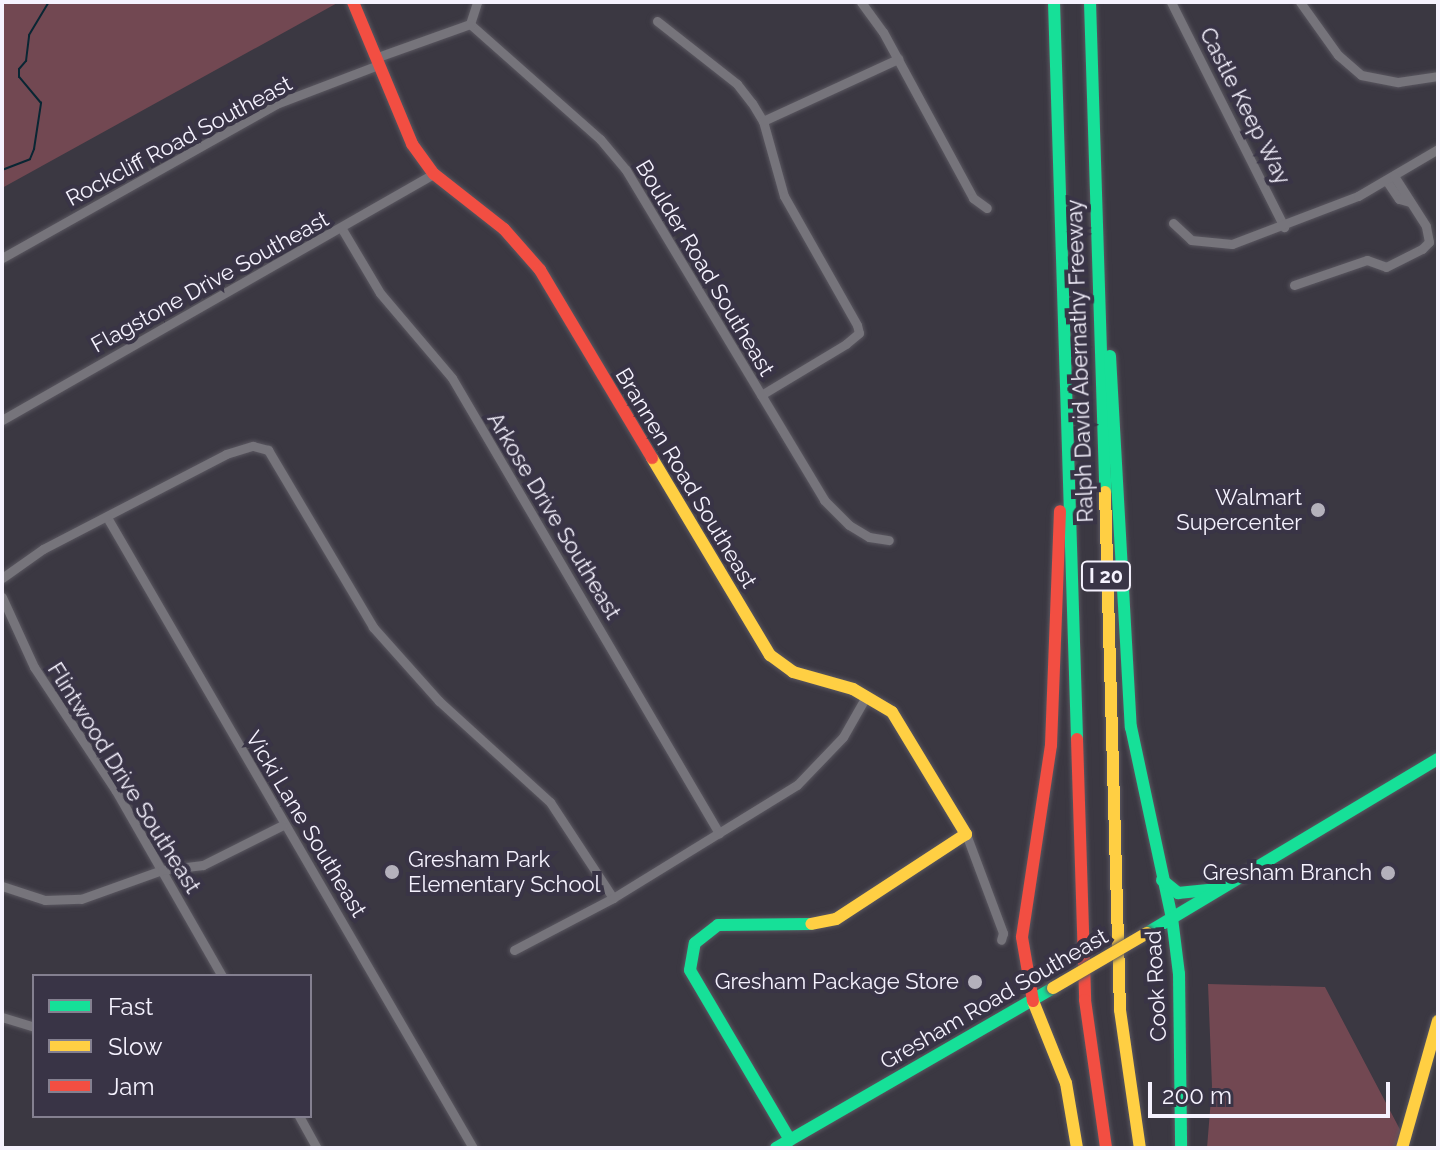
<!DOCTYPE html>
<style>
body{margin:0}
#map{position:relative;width:1440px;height:1150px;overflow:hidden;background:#3b3842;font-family:Raleway,sans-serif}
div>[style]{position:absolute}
.green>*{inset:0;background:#724852}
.stream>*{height:2px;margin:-1px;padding:0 1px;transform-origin:1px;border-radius:1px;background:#092633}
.roads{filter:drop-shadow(0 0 2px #5a5760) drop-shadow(0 0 2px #5a5760)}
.street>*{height:9px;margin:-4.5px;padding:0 4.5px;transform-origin:4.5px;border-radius:4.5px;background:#76747b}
.fast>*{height:12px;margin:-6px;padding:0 6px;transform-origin:6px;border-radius:6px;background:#16e098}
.slow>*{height:12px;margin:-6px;padding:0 6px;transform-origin:6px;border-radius:6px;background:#ffcf43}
.jam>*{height:12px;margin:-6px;padding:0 6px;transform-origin:6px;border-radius:6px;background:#f24e42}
.bridges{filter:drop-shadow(0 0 2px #5a5760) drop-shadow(0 0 2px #5a5760)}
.slow-bridge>*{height:12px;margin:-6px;padding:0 6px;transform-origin:6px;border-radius:6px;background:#ffcf43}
.dots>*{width:22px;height:22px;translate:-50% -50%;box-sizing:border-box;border:4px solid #393446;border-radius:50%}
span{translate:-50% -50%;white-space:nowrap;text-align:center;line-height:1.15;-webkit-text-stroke:8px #393446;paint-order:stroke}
.shield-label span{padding:2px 6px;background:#393446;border:2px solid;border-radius:6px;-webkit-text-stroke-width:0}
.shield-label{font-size:20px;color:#f5f2fe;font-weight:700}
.street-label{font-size:22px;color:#f5f2fe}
.poi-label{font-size:22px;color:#f5f2fe}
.right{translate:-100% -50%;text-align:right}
.left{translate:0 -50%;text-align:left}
.frame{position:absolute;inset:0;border:4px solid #f5f2fe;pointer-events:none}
.legend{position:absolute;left:32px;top:974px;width:280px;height:144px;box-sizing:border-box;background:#393446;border:2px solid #848090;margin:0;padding:10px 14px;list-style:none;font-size:24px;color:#f5f2fe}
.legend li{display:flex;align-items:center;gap:16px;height:40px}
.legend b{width:40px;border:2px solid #848090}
.scale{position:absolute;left:1148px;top:1082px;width:242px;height:36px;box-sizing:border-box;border:4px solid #f5f2fe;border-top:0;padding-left:10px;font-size:24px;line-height:28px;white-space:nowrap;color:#f5f2fe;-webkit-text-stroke:6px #393446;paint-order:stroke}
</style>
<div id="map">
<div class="green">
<div style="clip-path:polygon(2px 2px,339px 2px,2px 188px)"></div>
<div style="clip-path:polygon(1208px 984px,1325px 987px,1406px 1141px,1395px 1148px,1207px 1148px,1212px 1086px)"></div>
</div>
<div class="stream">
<div style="left:2px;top:170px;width:30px;rotate:-21deg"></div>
<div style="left:30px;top:159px;width:11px;rotate:-68deg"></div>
<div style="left:34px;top:149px;width:47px;rotate:-81.3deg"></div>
<div style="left:41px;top:103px;width:34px;rotate:-130deg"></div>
<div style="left:19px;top:77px;width:8px;rotate:-90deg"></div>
<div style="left:19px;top:69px;width:11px;rotate:-49deg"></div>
<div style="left:26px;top:61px;width:26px;rotate:-83deg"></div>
<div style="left:29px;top:35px;width:39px;rotate:-59deg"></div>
</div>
<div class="roads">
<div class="street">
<div style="left:861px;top:2px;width:37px;rotate:54deg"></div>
<div style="left:883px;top:32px;width:189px;rotate:61.5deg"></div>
<div style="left:973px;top:198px;width:17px;rotate:36deg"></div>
<div style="left:1171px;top:2px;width:252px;rotate:63.3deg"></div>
<div style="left:1300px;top:2px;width:65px;rotate:54.4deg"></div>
<div style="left:1338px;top:55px;width:30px;rotate:41deg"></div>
<div style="left:1361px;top:75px;width:38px;rotate:11deg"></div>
<div style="left:1398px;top:82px;width:40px;rotate:-8.5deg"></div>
<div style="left:657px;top:21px;width:102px;rotate:38.2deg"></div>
<div style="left:737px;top:84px;width:24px;rotate:52deg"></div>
<div style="left:752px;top:103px;width:21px;rotate:59deg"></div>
<div style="left:763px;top:121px;width:78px;rotate:74.4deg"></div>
<div style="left:784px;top:196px;width:148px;rotate:60.5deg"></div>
<div style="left:857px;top:325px;width:8px;rotate:76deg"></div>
<div style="left:859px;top:333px;width:17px;rotate:140deg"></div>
<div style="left:846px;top:344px;width:99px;rotate:149deg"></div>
<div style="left:470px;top:24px;width:174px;rotate:41.5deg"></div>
<div style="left:600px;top:139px;width:40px;rotate:50deg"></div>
<div style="left:626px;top:170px;width:385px;rotate:59deg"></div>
<div style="left:824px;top:500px;width:35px;rotate:45deg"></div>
<div style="left:849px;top:525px;width:23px;rotate:31deg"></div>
<div style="left:869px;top:537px;width:20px;rotate:9deg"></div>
<div style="left:470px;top:24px;width:23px;rotate:-72deg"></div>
<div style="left:375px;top:58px;width:101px;rotate:-19.7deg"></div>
<div style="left:763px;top:121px;width:149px;rotate:-24.7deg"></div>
<div style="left:1386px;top:180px;width:23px;rotate:56deg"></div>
<div style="left:1399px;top:199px;width:11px;rotate:15deg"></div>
<div style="left:1173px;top:223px;width:25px;rotate:43deg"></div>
<div style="left:1191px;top:240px;width:41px;rotate:5.6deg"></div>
<div style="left:1232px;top:244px;width:135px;rotate:-20.9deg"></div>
<div style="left:1358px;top:196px;width:93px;rotate:-30.4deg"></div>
<div style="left:342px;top:229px;width:74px;rotate:59.3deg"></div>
<div style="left:380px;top:293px;width:111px;rotate:49.7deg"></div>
<div style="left:452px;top:378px;width:528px;rotate:59.6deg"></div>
<div style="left:2px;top:258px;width:314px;rotate:-29.3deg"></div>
<div style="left:276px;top:104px;width:109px;rotate:-20.9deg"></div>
<div style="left:1294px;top:285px;width:77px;rotate:-18.9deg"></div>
<div style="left:1367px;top:260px;width:20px;rotate:20deg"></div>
<div style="left:1386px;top:267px;width:40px;rotate:-26.6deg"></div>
<div style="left:1422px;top:249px;width:10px;rotate:-45deg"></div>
<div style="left:1429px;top:242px;width:16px;rotate:-101deg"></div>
<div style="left:1426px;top:226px;width:59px;rotate:-122.6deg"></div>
<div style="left:2px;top:420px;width:497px;rotate:-29.7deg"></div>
<div style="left:108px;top:519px;width:727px;rotate:59.87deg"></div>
<div style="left:2px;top:578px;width:50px;rotate:-35.3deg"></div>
<div style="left:43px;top:549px;width:206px;rotate:-27.4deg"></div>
<div style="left:226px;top:454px;width:28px;rotate:-17deg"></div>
<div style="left:253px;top:446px;width:16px;rotate:15deg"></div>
<div style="left:268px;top:450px;width:206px;rotate:59.3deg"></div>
<div style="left:373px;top:627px;width:99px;rotate:48.3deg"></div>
<div style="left:439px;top:701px;width:150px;rotate:42.3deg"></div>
<div style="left:550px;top:802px;width:115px;rotate:56.7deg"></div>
<div style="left:2px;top:597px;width:77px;rotate:65.4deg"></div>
<div style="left:34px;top:667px;width:149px;rotate:56.5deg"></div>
<div style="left:116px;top:791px;width:213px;rotate:60.2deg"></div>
<div style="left:966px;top:834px;width:106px;rotate:69.5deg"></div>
<div style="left:1003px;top:933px;width:7px;rotate:106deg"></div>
<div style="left:2px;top:886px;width:45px;rotate:18deg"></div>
<div style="left:45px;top:900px;width:36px;rotate:-2deg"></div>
<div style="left:81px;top:899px;width:86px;rotate:-19.7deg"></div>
<div style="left:162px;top:870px;width:41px;rotate:-7deg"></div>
<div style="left:203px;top:865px;width:89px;rotate:-26.6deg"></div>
<div style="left:514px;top:950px;width:112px;rotate:-27.7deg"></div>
<div style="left:613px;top:898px;width:216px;rotate:-31.6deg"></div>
<div style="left:797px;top:785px;width:66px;rotate:-46.2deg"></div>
<div style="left:843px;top:737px;width:48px;rotate:-60.3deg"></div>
<div style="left:2px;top:1017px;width:34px;rotate:17deg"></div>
<div style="left:299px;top:1116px;width:37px;rotate:61deg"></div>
</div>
<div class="fast">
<div style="left:1054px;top:2px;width:737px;rotate:88.21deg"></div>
<div style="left:1090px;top:2px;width:490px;rotate:88.2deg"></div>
<div style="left:1110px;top:356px;width:372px;rotate:86.8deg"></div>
<div style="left:1131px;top:727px;width:195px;rotate:77.9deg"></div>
<div style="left:1162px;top:880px;width:21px;rotate:39deg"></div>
<div style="left:1178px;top:893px;width:40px;rotate:-5.7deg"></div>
<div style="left:1172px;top:918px;width:56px;rotate:82.9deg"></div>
<div style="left:1179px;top:974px;width:174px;rotate:89.3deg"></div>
<div style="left:1147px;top:933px;width:339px;rotate:-30.9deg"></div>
<div style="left:790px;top:1140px;width:197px;rotate:-120.5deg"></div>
<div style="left:690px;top:970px;width:27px;rotate:-80deg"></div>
<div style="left:695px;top:943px;width:29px;rotate:-38deg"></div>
<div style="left:718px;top:925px;width:93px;rotate:-0.6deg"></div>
<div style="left:776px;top:1148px;width:320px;rotate:-30deg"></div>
</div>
<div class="slow">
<div style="left:652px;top:458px;width:230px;rotate:59.1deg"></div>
<div style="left:770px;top:655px;width:29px;rotate:36deg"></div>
<div style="left:793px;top:672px;width:62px;rotate:15.8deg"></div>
<div style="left:853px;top:689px;width:45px;rotate:30.5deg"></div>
<div style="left:892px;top:712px;width:143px;rotate:58.8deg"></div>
<div style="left:966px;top:834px;width:155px;rotate:146.8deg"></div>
<div style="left:836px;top:919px;width:25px;rotate:169deg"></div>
<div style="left:1105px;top:492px;width:518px;rotate:88.34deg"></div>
<div style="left:1120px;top:1010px;width:139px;rotate:81.8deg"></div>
<div style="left:1033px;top:1001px;width:88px;rotate:68.1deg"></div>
<div style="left:1066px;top:1083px;width:66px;rotate:80.4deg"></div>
<div style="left:1402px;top:1148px;width:132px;rotate:-74.2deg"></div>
</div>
<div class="jam">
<div style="left:353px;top:2px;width:154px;rotate:67.4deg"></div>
<div style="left:412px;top:144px;width:37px;rotate:54deg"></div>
<div style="left:434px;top:174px;width:89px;rotate:38.2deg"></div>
<div style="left:504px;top:229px;width:55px;rotate:48.7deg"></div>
<div style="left:540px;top:270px;width:219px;rotate:59.2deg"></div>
<div style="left:1077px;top:739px;width:261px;rotate:88.2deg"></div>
<div style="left:1085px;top:1000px;width:149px;rotate:81.9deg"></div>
<div style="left:1033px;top:1001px;width:65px;rotate:-99.8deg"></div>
<div style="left:1022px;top:937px;width:194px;rotate:-81.4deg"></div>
<div style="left:1051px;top:745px;width:234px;rotate:-87.8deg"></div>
</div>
</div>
<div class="bridges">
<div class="slow-bridge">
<div style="left:1053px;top:988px;width:109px;rotate:-30.3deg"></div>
</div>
</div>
<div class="dots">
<div style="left:1318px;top:510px;background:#b4b1bc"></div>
<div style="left:392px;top:872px;background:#b4b1bc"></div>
<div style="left:1388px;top:873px;background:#b4b1bc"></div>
<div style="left:975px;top:982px;background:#b4b1bc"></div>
</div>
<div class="shield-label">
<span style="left:1106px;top:576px">I 20</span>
</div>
<div class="street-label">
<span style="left:1245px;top:106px;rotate:63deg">Castle Keep Way</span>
<span style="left:179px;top:141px;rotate:-28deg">Rockcliff Road Southeast</span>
<span style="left:705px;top:268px;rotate:59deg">Boulder Road Southeast</span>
<span style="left:210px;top:282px;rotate:-29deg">Flagstone Drive Southeast</span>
<span style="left:1080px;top:361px;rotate:-92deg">Ralph David Abernathy Freeway</span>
<span style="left:686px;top:478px;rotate:59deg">Brannen Road Southeast</span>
<span style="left:554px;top:516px;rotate:59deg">Arkose Drive Southeast</span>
<span style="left:124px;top:778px;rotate:58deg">Flintwood Drive Southeast</span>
<span style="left:306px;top:824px;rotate:59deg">Vicki Lane Southeast</span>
<span style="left:1156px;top:986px;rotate:-93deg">Cook Road</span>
<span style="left:994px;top:999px;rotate:-30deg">Gresham Road Southeast</span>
</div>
<div class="poi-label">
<span class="right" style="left:1302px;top:510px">Walmart<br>Supercenter</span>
<span class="left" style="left:408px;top:872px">Gresham Park<br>Elementary School</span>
<span class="right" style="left:1372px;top:873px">Gresham Branch</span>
<span class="right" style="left:959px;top:982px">Gresham Package Store</span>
</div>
<div class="frame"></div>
<ul class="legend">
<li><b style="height:10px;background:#16e098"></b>Fast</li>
<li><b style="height:10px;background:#ffcf43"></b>Slow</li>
<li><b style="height:10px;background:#f24e42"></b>Jam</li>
</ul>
<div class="scale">200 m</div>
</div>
